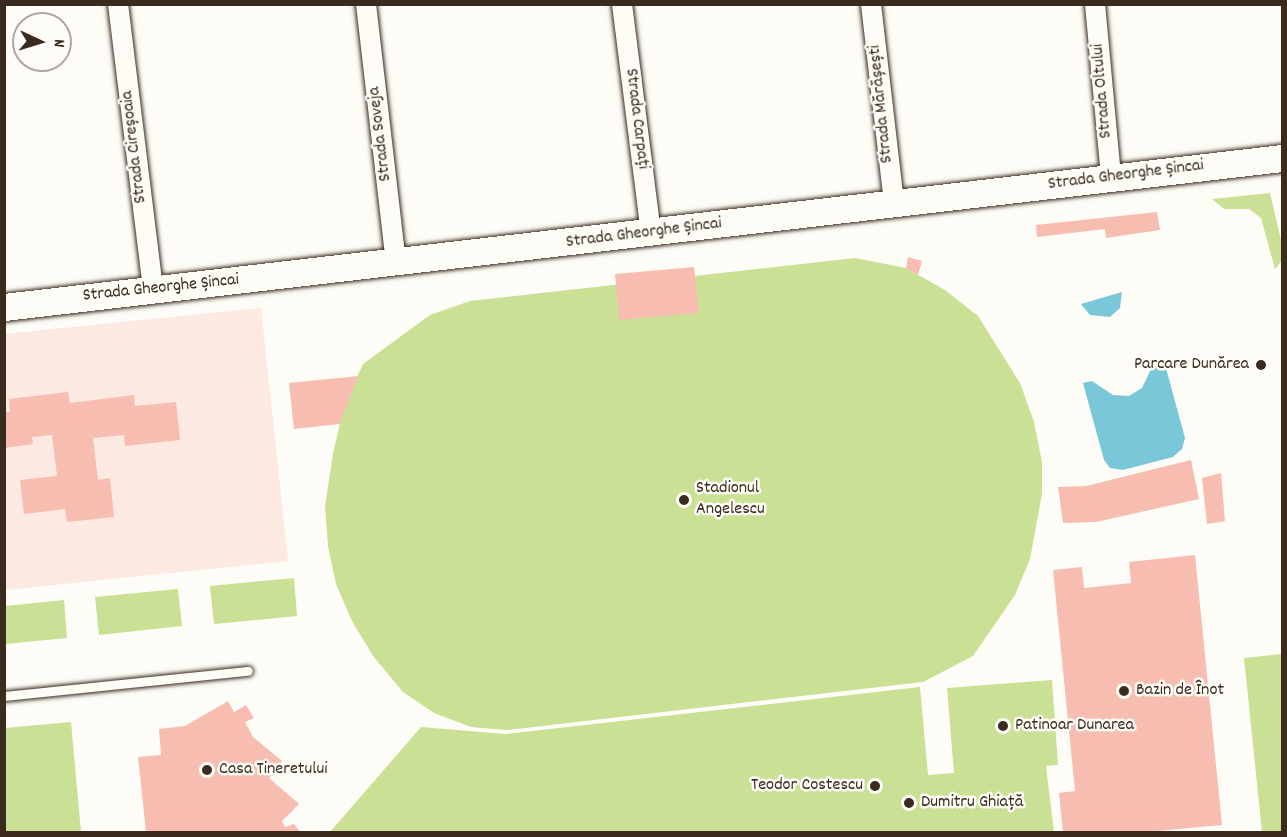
<!DOCTYPE html>
<meta charset="utf-8">
<style>
body{margin:0}
#map{position:relative;width:1287px;height:837px;overflow:hidden;background:#fdfcf7;font-family:Dekko,sans-serif}
div>[style]{position:absolute}
.built>*{inset:0;background:#fce9e2}
.green>*{inset:0;background:#cae095}
.water>*{inset:0;background:#79c7d8}
.building>*{inset:0;background:#f8bdb1}
.roads{filter:drop-shadow(0 0 2px #3b2a1e) drop-shadow(0 0 2px #3b2a1e)}
.lane>*{height:9px;margin:-4.5px;padding:0 4.5px;transform-origin:4.5px;border-radius:4.5px;background:#fdfcf7}
.street>*{height:20px;margin:-10px;padding:0 10px;transform-origin:10px;border-radius:10px;background:#fdfcf7}
.secondary>*{height:27px;margin:-13.5px;padding:0 13.5px;transform-origin:13.5px;border-radius:13.5px;background:#fdfcf7}
.dots>*{width:16px;height:16px;translate:-50% -50%;box-sizing:border-box;border:3px solid #fdfcf7;border-radius:50%}
span{translate:-50% -50%;white-space:nowrap;text-align:center;line-height:1.15;-webkit-text-stroke:5px #fdfcf7;paint-order:stroke}
.street-label{font-size:18px;color:#3b2a1e}
.poi-label{font-size:18px;color:#3b2a1e}
.right{translate:-100% -50%;text-align:right}
.left{translate:0 -50%;text-align:left}
.frame{position:absolute;inset:0;border:6px solid #3b2a1e;pointer-events:none}
.north{position:absolute;left:12px;top:12px;width:60px;height:60px;box-sizing:border-box;background:#fdfcf7;border:2px solid #afa8a0;border-radius:50%;rotate:94deg;font-size:16px;font-weight:700;line-height:24px;text-align:center;color:#3b2a1e}
.north::after{content:'';display:block;margin:auto;width:21px;height:27px;background:#3b2a1e;clip-path:polygon(50% 0,100% 100%,50% 72%,0 100%)}
</style>
<div id="map">
<div class="built">
<div style="clip-path:polygon(261px 308px,288px 561px,5px 590px,4px 334px)"></div>
</div>
<div class="green">
<div style="clip-path:polygon(1270px 193px,1282px 244px,1282px 261px,1275px 269px,1261px 218px,1249px 209px,1224px 209px,1212px 199px)"></div>
<div style="clip-path:polygon(855px 258px,906px 268px,945px 290px,978px 316px,1020px 383px,1034px 422px,1042px 462px,1042px 494px,1030px 559px,1015px 595px,973px 656px,923px 682px,507px 730px,471px 727px,434px 713px,403px 692px,373px 656px,352px 621px,336px 584px,328px 546px,325px 506px,333px 454px,344px 405px,363px 364px,430px 315px,470px 301px)"></div>
<div style="clip-path:polygon(294px 578px,297px 616px,214px 624px,210px 586px)"></div>
<div style="clip-path:polygon(178px 589px,182px 626px,99px 635px,95px 597px)"></div>
<div style="clip-path:polygon(64px 600px,67px 638px,5px 644px,5px 606px)"></div>
<div style="clip-path:polygon(1282px 654px,1282px 832px,1262px 832px,1244px 658px)"></div>
<div style="clip-path:polygon(1052px 680px,1058px 765px,966px 772px,1046px 766px,1054px 832px,330px 832px,421px 727px,505px 734px,920px 687px,928px 775px,954px 773px,947px 688px)"></div>
<div style="clip-path:polygon(71px 722px,81px 832px,5px 832px,5px 728px)"></div>
</div>
<div class="water">
<div style="clip-path:polygon(1122px 292px,1120px 308px,1110px 317px,1090px 315px,1081px 304px)"></div>
<div style="clip-path:polygon(1164px 361px,1185px 438px,1182px 449px,1173px 457px,1123px 470px,1110px 468px,1104px 460px,1083px 383px,1092px 381px,1113px 395px,1129px 396px,1142px 388px,1153px 365px)"></div>
</div>
<div class="building">
<div style="clip-path:polygon(1157px 212px,1160px 230px,1106px 238px,1105px 229px,1037px 237px,1036px 225px)"></div>
<div style="clip-path:polygon(908px 257px,922px 261px,918px 275px,906px 268px)"></div>
<div style="clip-path:polygon(694px 267px,699px 313px,619px 320px,615px 274px)"></div>
<div style="clip-path:polygon(358px 376px,340px 424px,294px 429px,289px 383px)"></div>
<div style="clip-path:polygon(68px 392px,70px 403px,134px 395px,135px 406px,176px 402px,180px 440px,125px 446px,124px 435px,93px 438px,98px 480px,110px 478px,114px 517px,67px 522px,65px 509px,24px 514px,20px 480px,57px 476px,52px 435px,32px 437px,33px 444px,4px 448px,4px 412px,10px 412px,9px 399px)"></div>
<div style="clip-path:polygon(1191px 460px,1199px 499px,1096px 522px,1063px 523px,1058px 487px,1086px 486px)"></div>
<div style="clip-path:polygon(1221px 473px,1225px 521px,1207px 524px,1202px 478px)"></div>
<div style="clip-path:polygon(1195px 555px,1222px 825px,1147px 832px,1063px 832px,1059px 793px,1075px 791px,1053px 570px,1082px 567px,1084px 588px,1131px 583px,1129px 562px)"></div>
<div style="clip-path:polygon(228px 701px,234px 712px,246px 705px,254px 718px,245px 722px,253px 737px,282px 761px,269px 778px,299px 804px,282px 821px,285px 827px,294px 824px,300px 832px,146px 832px,138px 757px,161px 755px,159px 729px,185px 726px)"></div>
</div>
<div class="roads">
<div class="lane">
<div style="left:4px;top:696px;width:245px;rotate:-5.9deg"></div>
</div>
<div class="street">
<div style="left:118px;top:4px;width:288px;rotate:83deg"></div>
<div style="left:366px;top:4px;width:262px;rotate:83.4deg"></div>
<div style="left:622px;top:4px;width:231px;rotate:82.8deg"></div>
<div style="left:871px;top:4px;width:201px;rotate:83.4deg"></div>
<div style="left:1095px;top:4px;width:175px;rotate:84.7deg"></div>
</div>
<div class="secondary">
<div style="left:4px;top:307px;width:1287px;rotate:-6.65deg"></div>
</div>
</div>
<div class="dots">
<div style="left:1261px;top:365px;background:#3b2a1e"></div>
<div style="left:684px;top:500px;background:#3b2a1e"></div>
<div style="left:1124px;top:691px;background:#3b2a1e"></div>
<div style="left:1003px;top:726px;background:#3b2a1e"></div>
<div style="left:207px;top:770px;background:#3b2a1e"></div>
<div style="left:875px;top:786px;background:#3b2a1e"></div>
<div style="left:909px;top:803px;background:#3b2a1e"></div>
</div>
<div class="street-label">
<span style="left:1103px;top:91px;rotate:-95deg">Strada Oltului</span>
<span style="left:882px;top:104px;rotate:-96deg">Strada Mărășești</span>
<span style="left:636px;top:119px;rotate:83deg">Strada Carpați</span>
<span style="left:381px;top:134px;rotate:-97deg">Strada Soveja</span>
<span style="left:135px;top:147px;rotate:-97deg">Strada Cireșoaia</span>
<span style="left:1126px;top:176px;rotate:-7deg">Strada Gheorghe Șincai</span>
<span style="left:644px;top:234px;rotate:-7deg">Strada Gheorghe Șincai</span>
<span style="left:161px;top:289px;rotate:-6deg">Strada Gheorghe Șincai</span>
</div>
<div class="poi-label">
<span class="right" style="left:1249px;top:365px">Parcare Dunărea</span>
<span class="left" style="left:696px;top:500px">Stadionul<br>Angelescu</span>
<span class="left" style="left:1136px;top:691px">Bazin de Înot</span>
<span class="left" style="left:1015px;top:726px">Patinoar Dunarea</span>
<span class="left" style="left:219px;top:770px">Casa Tineretului</span>
<span class="right" style="left:863px;top:786px">Teodor Costescu</span>
<span class="left" style="left:921px;top:803px">Dumitru Ghiață</span>
</div>
<div class="frame"></div>
<div class="north">N</div>
</div>
